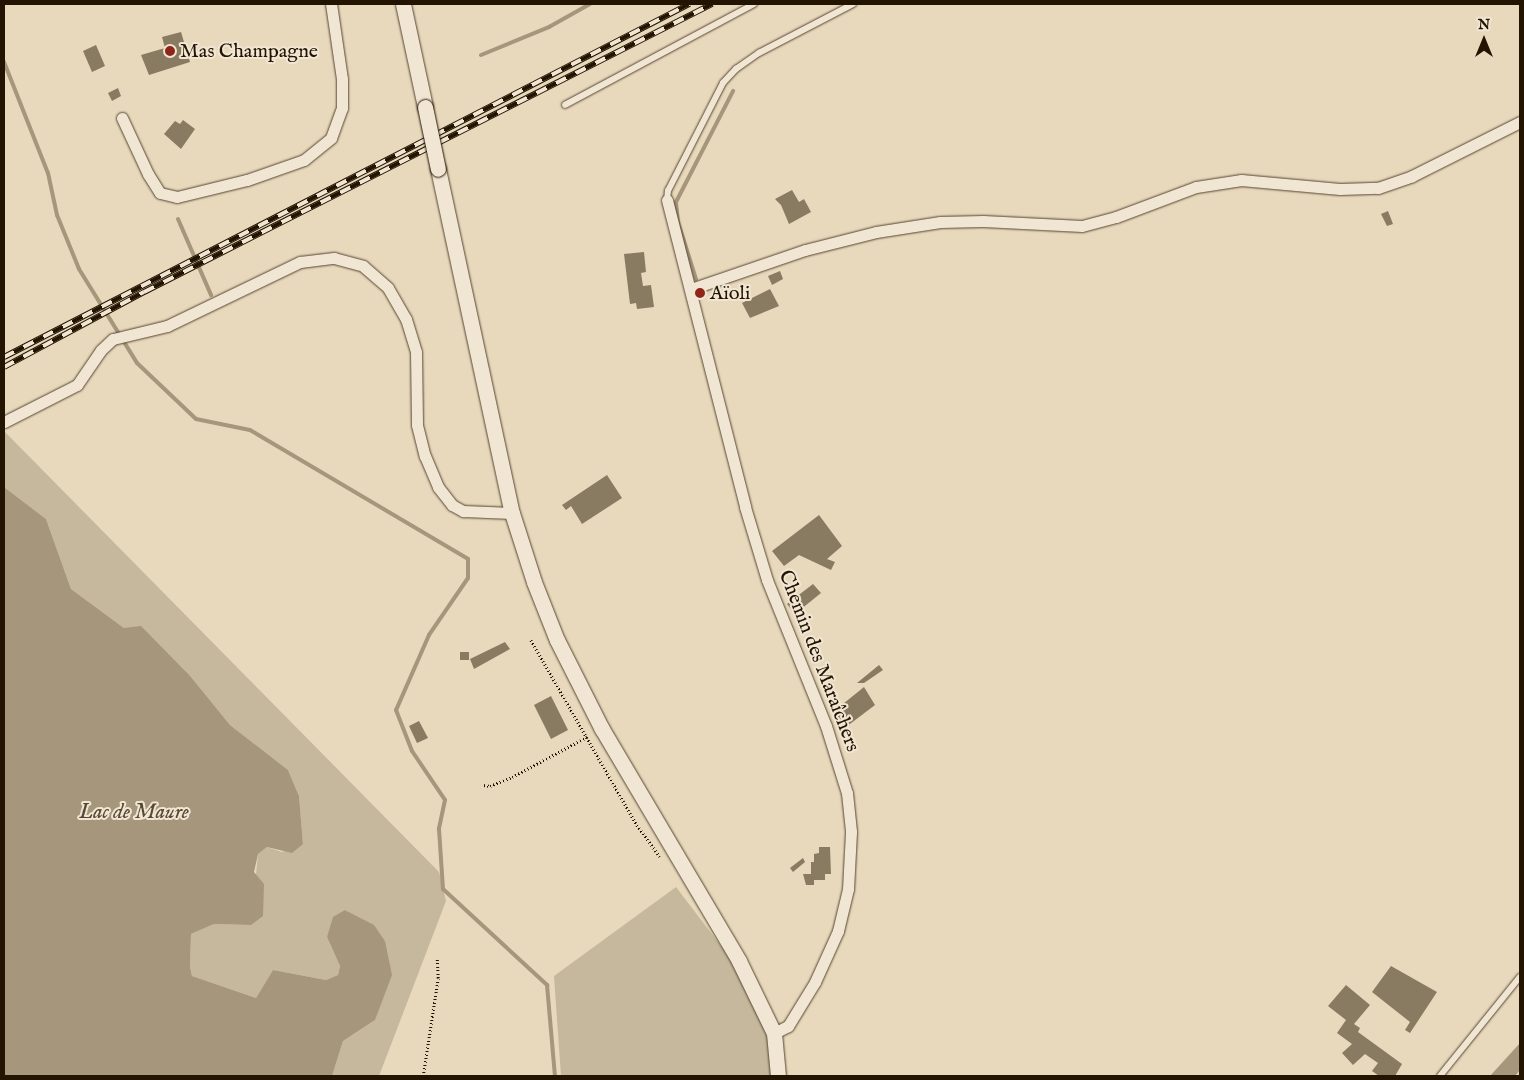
<!DOCTYPE html>
<meta charset="utf-8">
<style>
body{margin:0}
#map{position:relative;width:1524px;height:1080px;overflow:hidden;background:#e8d9bc;font-family:"IM FELL English",serif}
div>[style]{position:absolute}
.green>*{inset:0;background:#c6b89c}
.water>*{inset:0;background:#a5967c}
.stream>*{height:4px;margin:-2px;padding:0 2px;transform-origin:2px;border-radius:2px;background:#a5967c}
.building>*{inset:0;background:#897a62}
.path>*{height:2.5px;margin-top:-1.25px;transform-origin:0;background:repeating-linear-gradient(90deg,#221401 0 1px,transparent 0 3.5px)}
.roads{filter:drop-shadow(0 0 1px #544530) drop-shadow(0 0 1px #544530)}
.lane>*{height:5.5px;margin:-2.75px;padding:0 2.75px;transform-origin:2.75px;border-radius:2.75px;background:#f0e6d3}
.street>*{height:11px;margin:-5.5px;padding:0 5.5px;transform-origin:5.5px;border-radius:5.5px;background:#f0e6d3}
.secondary>*{height:15px;margin:-7.5px;padding:0 7.5px;transform-origin:7.5px;border-radius:7.5px;background:#f0e6d3}
.rail>*{height:5.5px;margin-top:-2.75px;transform-origin:0;background:repeating-linear-gradient(90deg,#f0e6d3 0 11px,#221401 0 22px);box-sizing:border-box;border-block:1px solid #221401}
.bridges{filter:drop-shadow(0 0 1px #221401) drop-shadow(0 0 1px #221401)}
.secondary-bridge>*{height:15px;margin:-7.5px;padding:0 7.5px;transform-origin:7.5px;border-radius:7.5px;background:#f0e6d3}
.dots>*{width:14px;height:14px;translate:-50% -50%;box-sizing:border-box;border:2px solid #f0e6d3;border-radius:50%}
span{translate:-50% -50%;white-space:nowrap;text-align:center;line-height:1.15;-webkit-text-stroke:4px #f0e6d3;paint-order:stroke}
.poi-label{font-size:20px;color:#221401}
.left{translate:0 -50%;text-align:left}
.street-label{font-size:20px;color:#221401}
.water-label{font-size:21px;color:#564832;font-style:italic}
.frame{position:absolute;inset:0;border:5px solid #221401;pointer-events:none}
.north{position:absolute;left:1459px;top:15px;width:50px;height:50px;-webkit-text-stroke:4px #f0e6d3;paint-order:stroke;rotate:0deg;font-size:14px;font-weight:700;line-height:20px;text-align:center;color:#221401}
.north::after{content:'';display:block;margin:auto;width:18px;height:22px;background:#221401;clip-path:polygon(50% 0,100% 100%,50% 72%,0 100%)}
</style>
<div id="map">
<div class="green">
<div style="clip-path:polygon(4px 431px,439px 872px,446px 901px,379px 1076px,332px 1076px,343px 1041px,375px 1020px,385px 941px,373px 925px,345px 910px,327px 937px,340px 966px,338px 975px,326px 980px,273px 970px,256px 998px,192px 976px,190px 967px,191px 934px,214px 924px,251px 925px,258px 854px,267px 847px,282px 852px,303px 844px,299px 796px,288px 770px,230px 725px,191px 677px,71px 589px,46px 519px,4px 487px)"></div>
<div style="clip-path:polygon(676px 887px,737px 967px,769px 1032px,773px 1076px,561px 1076px,554px 976px)"></div>
</div>
<div class="water">
<div style="clip-path:polygon(4px 487px,46px 519px,71px 589px,124px 628px,141px 626px,191px 677px,230px 725px,288px 770px,299px 796px,303px 844px,292px 853px,267px 847px,258px 854px,254px 872px,264px 884px,263px 916px,251px 925px,214px 924px,191px 934px,190px 967px,192px 976px,256px 998px,273px 970px,326px 980px,338px 975px,340px 966px,327px 937px,333px 917px,345px 910px,374px 925px,385px 941px,392px 975px,375px 1020px,343px 1041px,332px 1076px,4px 1076px)"></div>
<div style="clip-path:polygon(1520px 1043px,1520px 1070px,1515px 1076px,1490px 1076px)"></div>
</div>
<div class="stream">
<div style="left:481px;top:55px;width:74px;rotate:-22.4deg"></div>
<div style="left:549px;top:27px;width:47px;rotate:-29.3deg"></div>
<div style="left:4px;top:62px;width:119px;rotate:68.4deg"></div>
<div style="left:48px;top:173px;width:43px;rotate:77.9deg"></div>
<div style="left:57px;top:215px;width:58px;rotate:67.8deg"></div>
<div style="left:79px;top:269px;width:110px;rotate:58.3deg"></div>
<div style="left:137px;top:363px;width:81px;rotate:43.5deg"></div>
<div style="left:196px;top:419px;width:55px;rotate:11.5deg"></div>
<div style="left:250px;top:430px;width:253px;rotate:30.6deg"></div>
<div style="left:468px;top:559px;width:19px;rotate:90deg"></div>
<div style="left:468px;top:578px;width:69px;rotate:124.4deg"></div>
<div style="left:429px;top:635px;width:82px;rotate:113.7deg"></div>
<div style="left:396px;top:710px;width:44px;rotate:68.7deg"></div>
<div style="left:412px;top:751px;width:59px;rotate:56deg"></div>
<div style="left:445px;top:800px;width:30px;rotate:102deg"></div>
<div style="left:439px;top:829px;width:60px;rotate:86.2deg"></div>
<div style="left:443px;top:889px;width:142px;rotate:42.7deg"></div>
<div style="left:547px;top:985px;width:91px;rotate:85deg"></div>
<div style="left:178px;top:219px;width:83px;rotate:66.5deg"></div>
<div style="left:696px;top:279px;width:60px;rotate:-107.5deg"></div>
<div style="left:678px;top:222px;width:20px;rotate:-96deg"></div>
<div style="left:676px;top:202px;width:125px;rotate:-62.8deg"></div>
</div>
<div class="building">
<div style="clip-path:polygon(181px 32px,190px 62px,149px 75px,141px 55px,165px 48px,162px 37px)"></div>
<div style="clip-path:polygon(96px 45px,105px 66px,92px 72px,83px 51px)"></div>
<div style="clip-path:polygon(118px 88px,121px 96px,112px 101px,108px 93px)"></div>
<div style="clip-path:polygon(183px 120px,195px 129px,181px 149px,164px 134px,175px 121px,180px 124px)"></div>
<div style="clip-path:polygon(792px 190px,799px 202px,804px 199px,811px 212px,789px 224px,781px 205px,775px 199px)"></div>
<div style="clip-path:polygon(1388px 211px,1393px 224px,1387px 226px,1381px 214px)"></div>
<div style="clip-path:polygon(644px 252px,646px 272px,641px 273px,643px 286px,651px 285px,654px 307px,637px 309px,636px 303px,630px 304px,624px 254px)"></div>
<div style="clip-path:polygon(780px 271px,783px 279px,772px 285px,768px 276px)"></div>
<div style="clip-path:polygon(770px 289px,779px 306px,750px 318px,742px 303px)"></div>
<div style="clip-path:polygon(607px 475px,622px 498px,582px 524px,571px 506px,566px 510px,562px 505px)"></div>
<div style="clip-path:polygon(819px 515px,842px 546px,827px 559px,835px 562px,831px 570px,799px 555px,784px 566px,772px 551px)"></div>
<div style="clip-path:polygon(813px 584px,821px 593px,795px 614px,787px 604px)"></div>
<div style="clip-path:polygon(505px 642px,510px 649px,474px 669px,470px 659px)"></div>
<div style="clip-path:polygon(460px 652px,469px 652px,469px 660px,460px 660px)"></div>
<div style="clip-path:polygon(879px 665px,883px 670px,864px 683px,857px 683px)"></div>
<div style="clip-path:polygon(864px 687px,875px 705px,846px 727px,833px 712px)"></div>
<div style="clip-path:polygon(551px 696px,568px 730px,551px 739px,534px 705px)"></div>
<div style="clip-path:polygon(419px 721px,428px 738px,417px 743px,409px 726px)"></div>
<div style="clip-path:polygon(819px 847px,830px 847px,831px 874px,825px 874px,825px 880px,814px 880px,814px 885px,806px 885px,803px 874px,811px 874px,811px 862px,814px 862px,814px 854px,819px 853px)"></div>
<div style="clip-path:polygon(803px 858px,805px 862px,793px 872px,790px 868px)"></div>
<div style="clip-path:polygon(1391px 966px,1437px 992px,1410px 1033px,1405px 1030px,1410px 1022px,1372px 992px)"></div>
<div style="clip-path:polygon(1346px 985px,1370px 1005px,1354px 1024px,1360px 1028px,1358px 1032px,1402px 1064px,1395px 1076px,1379px 1076px,1372px 1071px,1378px 1063px,1365px 1054px,1353px 1065px,1342px 1053px,1352px 1044px,1337px 1033px,1346px 1020px,1328px 1006px)"></div>
</div>
<div class="path">
<div style="left:531px;top:640px;width:213px;rotate:60.2deg"></div>
<div style="left:637px;top:825px;width:39px;rotate:54deg"></div>
<div style="left:484px;top:785px;width:6px;rotate:9deg"></div>
<div style="left:490px;top:786px;width:24px;rotate:-22deg"></div>
<div style="left:512px;top:777px;width:85px;rotate:-28.1deg"></div>
<div style="left:423px;top:1076px;width:99px;rotate:-81.3deg"></div>
<div style="left:438px;top:978px;width:19px;rotate:-93deg"></div>
</div>
<div class="roads">
<div class="lane">
<div style="left:565px;top:105px;width:214px;rotate:-28.1deg"></div>
<div style="left:667px;top:200px;width:9px;rotate:-84deg"></div>
<div style="left:668px;top:191px;width:121px;rotate:-63deg"></div>
<div style="left:723px;top:83px;width:19px;rotate:-47deg"></div>
<div style="left:736px;top:69px;width:28px;rotate:-35deg"></div>
<div style="left:759px;top:53px;width:106px;rotate:-27.5deg"></div>
<div style="left:1440px;top:1076px;width:127px;rotate:-51.1deg"></div>
</div>
<div class="street">
<div style="left:122px;top:118px;width:62px;rotate:65.1deg"></div>
<div style="left:148px;top:174px;width:22px;rotate:58deg"></div>
<div style="left:160px;top:193px;width:17px;rotate:13deg"></div>
<div style="left:177px;top:197px;width:72px;rotate:-13.7deg"></div>
<div style="left:247px;top:180px;width:60px;rotate:-19.3deg"></div>
<div style="left:304px;top:160px;width:35px;rotate:-39deg"></div>
<div style="left:331px;top:138px;width:32px;rotate:-70deg"></div>
<div style="left:342px;top:108px;width:29px;rotate:-90deg"></div>
<div style="left:342px;top:79px;width:76px;rotate:-98.3deg"></div>
<div style="left:667px;top:200px;width:317px;rotate:75.7deg"></div>
<div style="left:745px;top:507px;width:76px;rotate:73.2deg"></div>
<div style="left:767px;top:580px;width:157px;rotate:68deg"></div>
<div style="left:826px;top:726px;width:70px;rotate:72.6deg"></div>
<div style="left:847px;top:793px;width:39px;rotate:84deg"></div>
<div style="left:851px;top:832px;width:57px;rotate:93deg"></div>
<div style="left:848px;top:889px;width:43px;rotate:103.4deg"></div>
<div style="left:838px;top:931px;width:56px;rotate:114.3deg"></div>
<div style="left:815px;top:982px;width:52px;rotate:121.5deg"></div>
<div style="left:788px;top:1026px;width:16px;rotate:153deg"></div>
<div style="left:691px;top:289px;width:120px;rotate:-18.9deg"></div>
<div style="left:805px;top:250px;width:73px;rotate:-14.2deg"></div>
<div style="left:876px;top:232px;width:65px;rotate:-8.9deg"></div>
<div style="left:940px;top:222px;width:43px;rotate:-1.3deg"></div>
<div style="left:983px;top:221px;width:99px;rotate:2.9deg"></div>
<div style="left:1082px;top:226px;width:35px;rotate:-15deg"></div>
<div style="left:1116px;top:217px;width:85px;rotate:-20.6deg"></div>
<div style="left:1196px;top:187px;width:46px;rotate:-8.8deg"></div>
<div style="left:1241px;top:180px;width:99px;rotate:5.2deg"></div>
<div style="left:1340px;top:189px;width:38px;rotate:-2deg"></div>
<div style="left:1378px;top:188px;width:36px;rotate:-19deg"></div>
<div style="left:1412px;top:176px;width:121px;rotate:-26.6deg"></div>
<div style="left:4px;top:422px;width:82px;rotate:-26.9deg"></div>
<div style="left:77px;top:385px;width:42px;rotate:-55.6deg"></div>
<div style="left:101px;top:350px;width:16px;rotate:-43deg"></div>
<div style="left:113px;top:339px;width:56px;rotate:-13.5deg"></div>
<div style="left:167px;top:326px;width:148px;rotate:-25.7deg"></div>
<div style="left:300px;top:262px;width:34px;rotate:-7deg"></div>
<div style="left:334px;top:258px;width:30px;rotate:15deg"></div>
<div style="left:363px;top:266px;width:33px;rotate:41deg"></div>
<div style="left:388px;top:288px;width:36px;rotate:60deg"></div>
<div style="left:406px;top:319px;width:34px;rotate:73deg"></div>
<div style="left:416px;top:352px;width:73px;rotate:89.2deg"></div>
<div style="left:417px;top:425px;width:32px;rotate:76deg"></div>
<div style="left:425px;top:456px;width:34px;rotate:67deg"></div>
<div style="left:438px;top:487px;width:23px;rotate:52deg"></div>
<div style="left:452px;top:505px;width:13px;rotate:29deg"></div>
<div style="left:463px;top:511px;width:49px;rotate:2.3deg"></div>
</div>
<div class="secondary">
<div style="left:403px;top:4px;width:105px;rotate:77.9deg"></div>
<div style="left:438px;top:169px;width:352px;rotate:77.9deg"></div>
<div style="left:512px;top:513px;width:72px;rotate:72.3deg"></div>
<div style="left:534px;top:582px;width:62px;rotate:68.4deg"></div>
<div style="left:557px;top:640px;width:100px;rotate:63.2deg"></div>
<div style="left:602px;top:729px;width:269px;rotate:59.4deg"></div>
<div style="left:739px;top:961px;width:80px;rotate:64.1deg"></div>
<div style="left:774px;top:1033px;width:43px;rotate:84.7deg"></div>
</div>
</div>
<div class="rail">
<div style="left:4px;top:357px;width:771px;rotate:-27.26deg"></div>
<div style="left:4px;top:367px;width:159px;rotate:-28.2deg"></div>
<div style="left:144px;top:292px;width:637px;rotate:-26.89deg"></div>
</div>
<div class="bridges">
<div class="secondary-bridge">
<div style="left:425px;top:107px;width:63px;rotate:78.2deg"></div>
</div>
</div>
<div class="dots">
<div style="left:170px;top:51px;background:#8f2418"></div>
<div style="left:700px;top:293px;background:#8f2418"></div>
</div>
<div class="poi-label">
<span class="left" style="left:180px;top:51px">Mas Champagne</span>
<span class="left" style="left:710px;top:293px">Aïoli</span>
</div>
<div class="street-label">
<span style="left:819px;top:661px;rotate:69deg">Chemin des Maraîchers</span>
</div>
<div class="water-label">
<span style="left:134px;top:813px">Lac de Maure</span>
</div>
<div class="frame"></div>
<div class="north">N</div>
</div>
